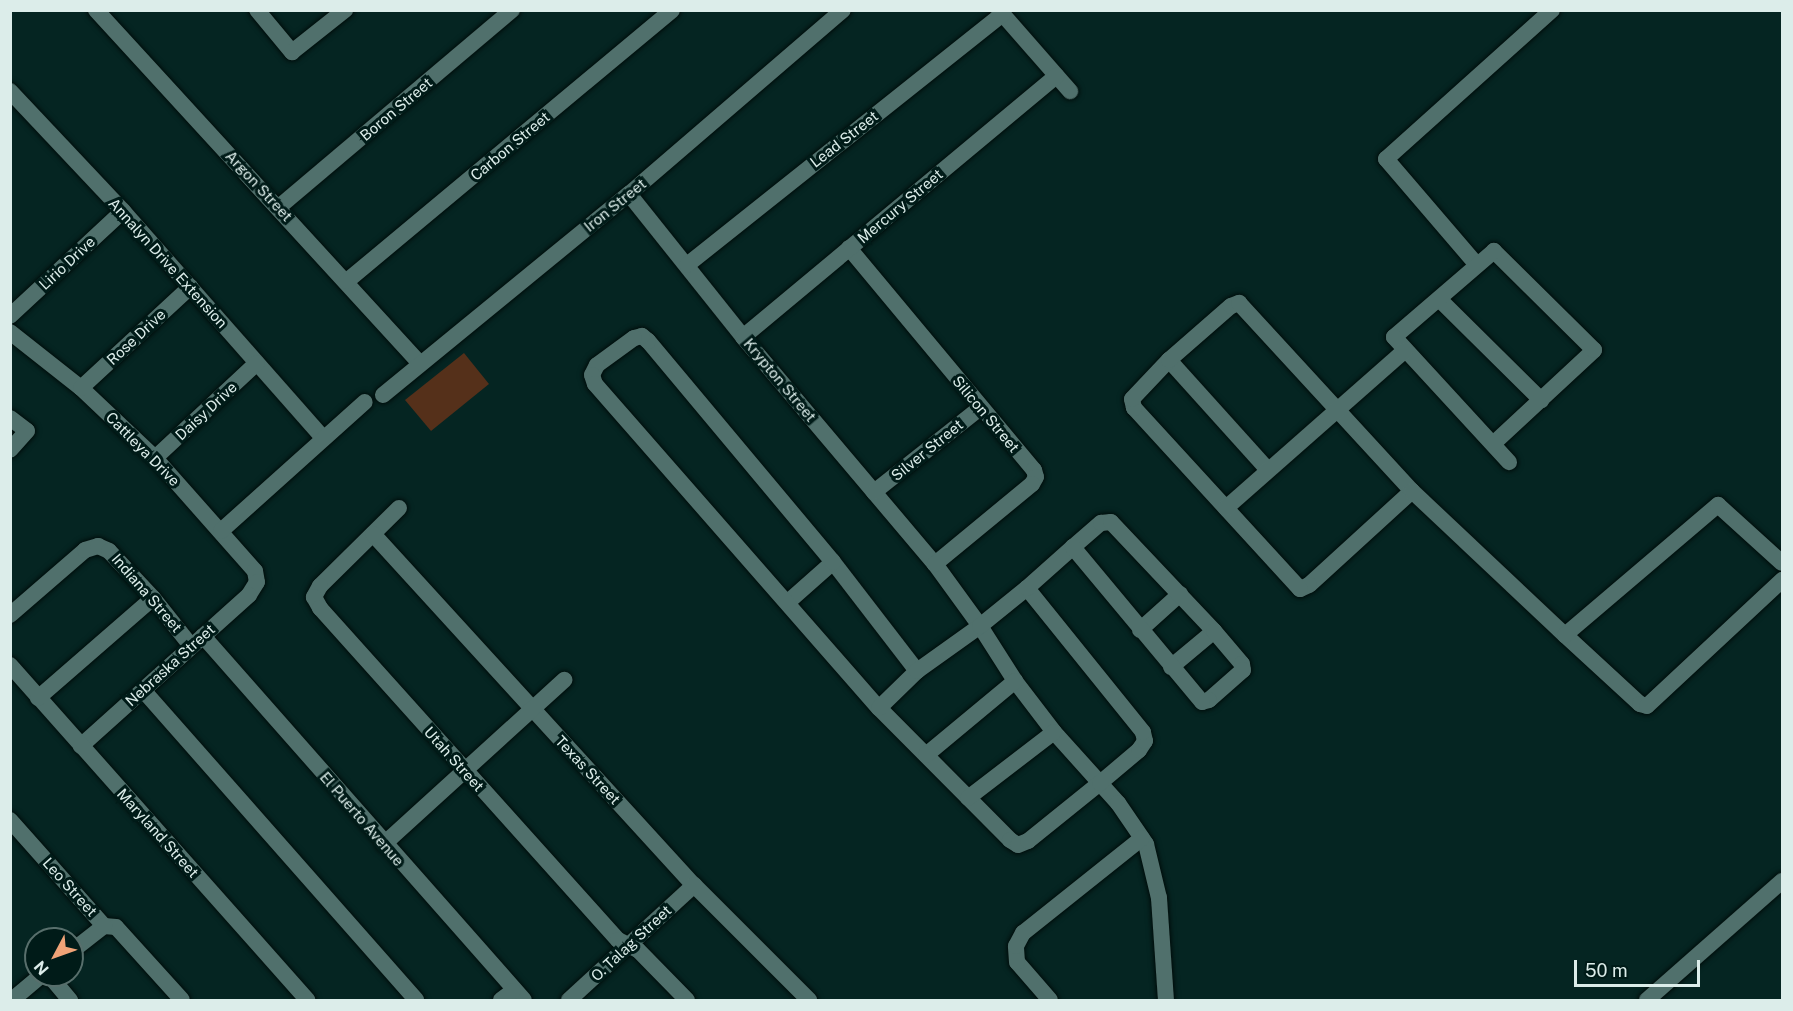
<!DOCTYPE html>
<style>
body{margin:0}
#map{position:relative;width:1793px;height:1011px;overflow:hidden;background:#052522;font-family:"Public Sans",sans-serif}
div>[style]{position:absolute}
.green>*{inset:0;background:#55301a}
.roads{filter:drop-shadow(0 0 2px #000d0b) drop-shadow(0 0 2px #000d0b)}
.minor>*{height:16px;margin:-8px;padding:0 8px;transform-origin:8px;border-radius:8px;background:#50706c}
span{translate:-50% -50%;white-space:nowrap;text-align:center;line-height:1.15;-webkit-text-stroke:6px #001b18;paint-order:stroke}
.street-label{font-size:15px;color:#dcedea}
.frame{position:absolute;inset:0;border:12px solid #dcedea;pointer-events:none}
.north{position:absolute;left:24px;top:927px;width:60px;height:60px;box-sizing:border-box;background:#001b18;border:2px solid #586f6c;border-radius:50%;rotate:229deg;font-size:16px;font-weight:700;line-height:24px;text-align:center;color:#dcedea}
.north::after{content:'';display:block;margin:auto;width:21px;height:27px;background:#efa377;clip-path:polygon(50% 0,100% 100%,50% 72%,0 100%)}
.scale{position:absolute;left:1574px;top:960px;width:126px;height:27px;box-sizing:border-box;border:3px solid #dcedea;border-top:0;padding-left:8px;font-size:18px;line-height:21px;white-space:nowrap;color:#dcedea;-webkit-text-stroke:4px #001b18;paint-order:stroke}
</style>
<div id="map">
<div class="green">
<div style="clip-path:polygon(464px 353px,489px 384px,431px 431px,405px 400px)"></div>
</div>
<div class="roads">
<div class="minor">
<div style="left:96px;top:10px;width:479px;rotate:47.5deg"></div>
<div style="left:257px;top:10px;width:55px;rotate:50.2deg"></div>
<div style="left:292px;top:52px;width:68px;rotate:-38.4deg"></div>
<div style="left:999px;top:10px;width:108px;rotate:48.8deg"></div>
<div style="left:10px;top:91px;width:165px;rotate:46.7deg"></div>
<div style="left:123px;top:211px;width:303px;rotate:48.6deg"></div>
<div style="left:629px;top:194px;width:183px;rotate:51.4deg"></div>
<div style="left:743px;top:337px;width:297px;rotate:49.8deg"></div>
<div style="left:935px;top:564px;width:77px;rotate:54deg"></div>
<div style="left:980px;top:626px;width:65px;rotate:57.5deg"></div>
<div style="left:1015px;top:681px;width:64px;rotate:52.6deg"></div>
<div style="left:1054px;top:732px;width:96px;rotate:48deg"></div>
<div style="left:1118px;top:803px;width:50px;rotate:55.7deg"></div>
<div style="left:1146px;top:844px;width:56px;rotate:76.5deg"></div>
<div style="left:1159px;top:898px;width:102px;rotate:86.1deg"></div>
<div style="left:279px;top:207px;width:305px;rotate:-40.2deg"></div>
<div style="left:849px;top:248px;width:289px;rotate:50.2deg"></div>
<div style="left:1034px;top:470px;width:7px;rotate:74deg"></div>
<div style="left:1036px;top:477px;width:8px;rotate:120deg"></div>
<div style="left:1032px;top:484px;width:126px;rotate:140.5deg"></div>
<div style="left:687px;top:265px;width:403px;rotate:-38.5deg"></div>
<div style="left:1477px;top:265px;width:140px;rotate:-130.6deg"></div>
<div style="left:1386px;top:159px;width:223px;rotate:-41.9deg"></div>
<div style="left:347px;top:281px;width:423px;rotate:-39.8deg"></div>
<div style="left:1439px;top:299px;width:144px;rotate:44.7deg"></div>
<div style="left:10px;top:316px;width:154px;rotate:-42.9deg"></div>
<div style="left:10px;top:332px;width:90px;rotate:38.3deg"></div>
<div style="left:81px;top:388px;width:102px;rotate:43.4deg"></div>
<div style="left:155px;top:458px;width:151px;rotate:48.5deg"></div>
<div style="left:255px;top:571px;width:11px;rotate:80deg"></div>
<div style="left:257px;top:582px;width:15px;rotate:122deg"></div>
<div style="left:249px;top:595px;width:226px;rotate:138.1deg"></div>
<div style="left:743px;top:337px;width:408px;rotate:-39.8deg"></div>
<div style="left:1169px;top:360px;width:148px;rotate:48deg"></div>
<div style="left:81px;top:388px;width:149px;rotate:-42.8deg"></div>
<div style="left:383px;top:395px;width:318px;rotate:-39.3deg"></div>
<div style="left:629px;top:194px;width:282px;rotate:-40.7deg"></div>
<div style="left:10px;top:418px;width:21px;rotate:37deg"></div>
<div style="left:27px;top:431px;width:25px;rotate:132deg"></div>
<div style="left:1493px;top:444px;width:138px;rotate:-42.9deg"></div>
<div style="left:1594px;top:350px;width:141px;rotate:-135.3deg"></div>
<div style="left:1494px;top:251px;width:132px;rotate:139.3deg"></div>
<div style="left:1394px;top:337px;width:170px;rotate:47.4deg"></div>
<div style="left:155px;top:458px;width:139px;rotate:-43deg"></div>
<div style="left:1412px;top:491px;width:139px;rotate:137.6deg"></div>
<div style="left:1309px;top:585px;width:10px;rotate:156deg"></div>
<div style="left:1300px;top:589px;width:246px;rotate:-132.5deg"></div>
<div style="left:1134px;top:408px;width:9px;rotate:-103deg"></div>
<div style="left:1132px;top:399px;width:54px;rotate:-46.5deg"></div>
<div style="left:1169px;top:360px;width:82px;rotate:-41.1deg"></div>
<div style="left:1231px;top:306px;width:9px;rotate:-21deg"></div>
<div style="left:1239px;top:303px;width:255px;rotate:47.4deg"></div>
<div style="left:1412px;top:491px;width:210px;rotate:43.3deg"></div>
<div style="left:1565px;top:635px;width:102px;rotate:42.6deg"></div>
<div style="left:1640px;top:704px;width:7px;rotate:16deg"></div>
<div style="left:1647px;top:706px;width:185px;rotate:-43deg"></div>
<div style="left:874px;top:492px;width:135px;rotate:-38.4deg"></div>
<div style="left:399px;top:508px;width:111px;rotate:135.4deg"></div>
<div style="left:320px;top:586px;width:13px;rotate:119deg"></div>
<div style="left:314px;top:597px;width:13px;rotate:61deg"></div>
<div style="left:320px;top:608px;width:446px;rotate:48.1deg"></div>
<div style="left:618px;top:940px;width:22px;rotate:27deg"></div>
<div style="left:638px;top:950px;width:70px;rotate:45.6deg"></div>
<div style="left:1226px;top:508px;width:239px;rotate:-41.4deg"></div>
<div style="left:221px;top:531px;width:193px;rotate:-41.9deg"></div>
<div style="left:373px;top:534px;width:476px;rotate:47.6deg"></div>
<div style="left:694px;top:885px;width:163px;rotate:45deg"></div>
<div style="left:788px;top:602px;width:60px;rotate:-41.6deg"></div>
<div style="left:10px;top:615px;width:99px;rotate:-40.9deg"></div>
<div style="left:85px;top:550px;width:14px;rotate:-17deg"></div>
<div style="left:98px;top:546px;width:12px;rotate:24deg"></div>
<div style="left:109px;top:551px;width:64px;rotate:46.9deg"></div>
<div style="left:153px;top:598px;width:61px;rotate:51.6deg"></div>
<div style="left:1140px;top:630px;width:54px;rotate:-42deg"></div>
<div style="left:1565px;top:635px;width:201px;rotate:-40.4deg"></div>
<div style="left:1718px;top:505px;width:86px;rotate:42.2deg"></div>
<div style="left:203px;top:636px;width:485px;rotate:48.6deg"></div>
<div style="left:10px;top:665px;width:448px;rotate:48.4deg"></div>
<div style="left:1171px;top:667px;width:56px;rotate:-39.9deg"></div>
<div style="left:917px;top:671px;width:138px;rotate:-127.6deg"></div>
<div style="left:833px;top:562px;width:288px;rotate:-129.9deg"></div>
<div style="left:648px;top:341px;width:8px;rotate:-140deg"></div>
<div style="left:642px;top:336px;width:8px;rotate:166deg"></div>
<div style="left:634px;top:338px;width:46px;rotate:143.9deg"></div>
<div style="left:597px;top:365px;width:11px;rotate:117deg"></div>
<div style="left:592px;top:375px;width:9px;rotate:72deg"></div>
<div style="left:595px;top:384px;width:431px;rotate:48.8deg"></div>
<div style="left:879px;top:708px;width:186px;rotate:45.2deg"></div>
<div style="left:1010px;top:840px;width:9px;rotate:32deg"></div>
<div style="left:1018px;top:845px;width:11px;rotate:-22deg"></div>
<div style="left:1028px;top:841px;width:92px;rotate:-38.9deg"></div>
<div style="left:1100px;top:783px;width:51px;rotate:-40.2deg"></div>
<div style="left:1139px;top:750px;width:11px;rotate:-56deg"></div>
<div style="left:1145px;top:741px;width:9px;rotate:-103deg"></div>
<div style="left:1143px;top:732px;width:185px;rotate:-128.9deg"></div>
<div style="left:143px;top:690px;width:413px;rotate:48.6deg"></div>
<div style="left:38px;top:698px;width:152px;rotate:-41deg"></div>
<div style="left:879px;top:708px;width:53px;rotate:-44.2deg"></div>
<div style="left:917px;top:671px;width:77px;rotate:-35.5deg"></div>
<div style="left:980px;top:626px;width:60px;rotate:-39deg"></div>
<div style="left:1027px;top:588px;width:62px;rotate:-41.7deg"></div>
<div style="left:1073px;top:547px;width:37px;rotate:-41deg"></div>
<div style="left:1101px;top:523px;width:10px;rotate:-6deg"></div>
<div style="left:1111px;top:522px;width:150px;rotate:46.6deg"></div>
<div style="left:1214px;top:631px;width:43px;rotate:49.7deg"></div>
<div style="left:1242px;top:664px;width:6px;rotate:81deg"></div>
<div style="left:1243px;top:670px;width:45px;rotate:138.6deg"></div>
<div style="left:1209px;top:700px;width:7px;rotate:164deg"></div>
<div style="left:1202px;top:702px;width:202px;rotate:-129.8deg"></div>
<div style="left:926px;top:755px;width:116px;rotate:-39.7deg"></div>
<div style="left:968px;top:798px;width:108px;rotate:-37.5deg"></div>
<div style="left:10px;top:820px;width:142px;rotate:48.4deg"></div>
<div style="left:104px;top:926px;width:12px;rotate:5deg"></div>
<div style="left:116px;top:927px;width:98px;rotate:47.9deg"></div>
<div style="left:384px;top:844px;width:244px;rotate:-42.3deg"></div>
<div style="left:72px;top:951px;width:41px;rotate:-38deg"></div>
<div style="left:49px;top:975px;width:33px;rotate:50deg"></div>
<div style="left:12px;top:1000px;width:39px;rotate:-40deg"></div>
<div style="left:501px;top:1000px;width:15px;rotate:-37deg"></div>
<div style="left:569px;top:1000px;width:170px;rotate:-42.6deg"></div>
<div style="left:1050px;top:1000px;width:50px;rotate:-131deg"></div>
<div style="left:1017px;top:962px;width:16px;rotate:-94deg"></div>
<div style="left:1016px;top:946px;width:15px;rotate:-62deg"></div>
<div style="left:1023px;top:933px;width:152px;rotate:-38.6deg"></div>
<div style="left:1647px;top:1000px;width:180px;rotate:-41.4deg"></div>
</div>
</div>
<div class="street-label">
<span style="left:396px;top:109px;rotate:-40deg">Boron Street</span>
<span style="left:844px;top:139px;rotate:-38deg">Lead Street</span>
<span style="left:510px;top:146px;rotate:-40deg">Carbon Street</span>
<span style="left:259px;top:186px;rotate:47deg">Argon Street</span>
<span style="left:615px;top:205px;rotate:-39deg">Iron Street</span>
<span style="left:900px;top:206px;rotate:-40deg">Mercury Street</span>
<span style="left:67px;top:263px;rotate:-43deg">Lirio Drive</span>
<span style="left:168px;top:263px;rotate:48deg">Annalyn Drive Extension</span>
<span style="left:136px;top:337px;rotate:-43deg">Rose Drive</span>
<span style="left:780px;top:380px;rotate:50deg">Krypton Street</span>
<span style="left:206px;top:411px;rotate:-43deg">Daisy Drive</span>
<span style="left:986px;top:414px;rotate:50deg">Silicon Street</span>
<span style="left:143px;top:449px;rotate:45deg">Cattleya Drive</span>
<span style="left:927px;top:450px;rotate:-39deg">Silver Street</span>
<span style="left:147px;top:593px;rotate:49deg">Indiana Street</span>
<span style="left:170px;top:665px;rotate:-42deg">Nebraska Street</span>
<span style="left:454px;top:759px;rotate:48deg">Utah Street</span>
<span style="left:588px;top:770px;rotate:47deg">Texas Street</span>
<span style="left:362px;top:819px;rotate:49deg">El Puerto Avenue</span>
<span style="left:158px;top:833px;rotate:48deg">Maryland Street</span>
<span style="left:70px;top:887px;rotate:48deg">Leo Street</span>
<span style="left:631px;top:943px;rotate:-43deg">O. Talag Street</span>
</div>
<div class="frame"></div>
<div class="north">N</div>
<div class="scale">50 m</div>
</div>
